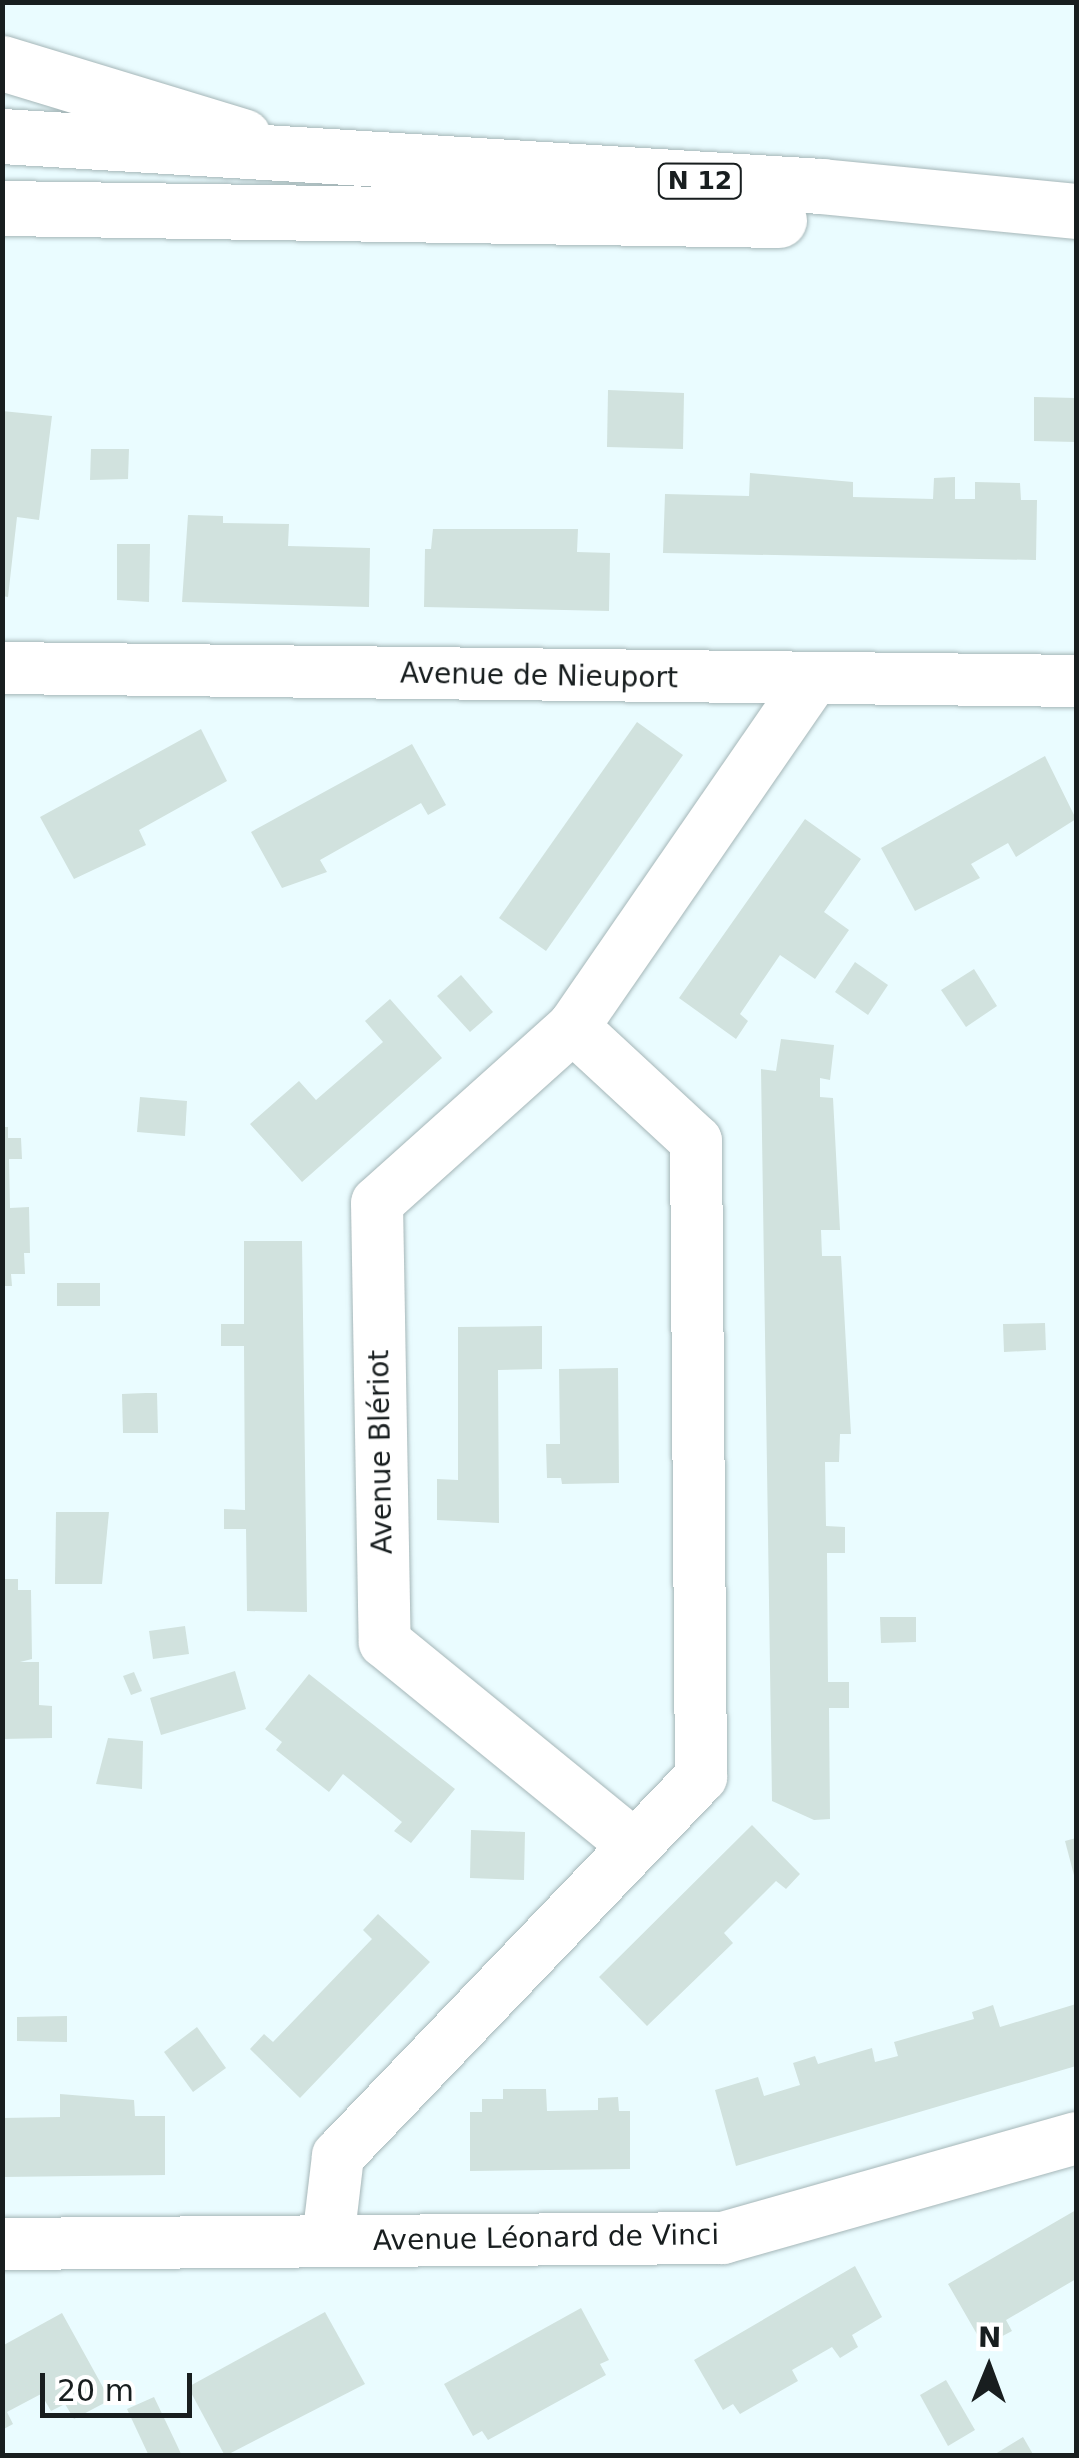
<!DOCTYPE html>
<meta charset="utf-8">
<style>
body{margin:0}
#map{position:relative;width:1079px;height:2458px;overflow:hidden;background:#eafcff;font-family:"DejaVu Sans",sans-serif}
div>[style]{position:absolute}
.building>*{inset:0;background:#d1e2de}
.roads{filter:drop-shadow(0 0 2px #a5b6b8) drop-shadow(0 0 2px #a5b6b8)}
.minor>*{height:52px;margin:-26px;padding:0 26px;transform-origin:26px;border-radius:26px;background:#fff}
.secondary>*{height:55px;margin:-27.5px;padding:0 27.5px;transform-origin:27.5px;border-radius:27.5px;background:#fff}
.primary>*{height:55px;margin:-27.5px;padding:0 27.5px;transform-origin:27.5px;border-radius:27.5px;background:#fff}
span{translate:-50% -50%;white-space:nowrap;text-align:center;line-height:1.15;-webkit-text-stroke:8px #fff;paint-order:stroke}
.shield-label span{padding:2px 8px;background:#fff;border:2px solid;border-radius:8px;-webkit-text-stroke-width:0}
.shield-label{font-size:25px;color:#181e1f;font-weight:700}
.street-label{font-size:28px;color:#181e1f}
.frame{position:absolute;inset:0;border:5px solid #181e1f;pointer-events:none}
.north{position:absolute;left:939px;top:2318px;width:100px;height:100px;-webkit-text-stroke:8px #fff;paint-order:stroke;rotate:1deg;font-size:28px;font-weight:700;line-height:40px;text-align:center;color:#181e1f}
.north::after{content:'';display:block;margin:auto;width:35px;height:45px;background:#181e1f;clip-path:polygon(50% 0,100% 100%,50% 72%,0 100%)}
.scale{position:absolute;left:40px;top:2373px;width:152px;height:45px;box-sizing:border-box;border:5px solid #181e1f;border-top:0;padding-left:12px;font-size:30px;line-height:35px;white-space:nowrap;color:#181e1f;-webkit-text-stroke:8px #fff;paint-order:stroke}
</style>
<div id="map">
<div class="building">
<div style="clip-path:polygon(608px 390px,684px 393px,683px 449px,607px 447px)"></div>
<div style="clip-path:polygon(1034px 397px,1076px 398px,1076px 442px,1034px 441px)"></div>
<div style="clip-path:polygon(2px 411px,52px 416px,39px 520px,17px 517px,8px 597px,2px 596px)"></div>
<div style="clip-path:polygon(91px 449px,129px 449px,128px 479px,90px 480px)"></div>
<div style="clip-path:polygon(750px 473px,853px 482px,853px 497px,933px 499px,934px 478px,955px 477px,955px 499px,975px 499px,975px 482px,1020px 483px,1021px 500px,1037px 500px,1036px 560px,663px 553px,665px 494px,749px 496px)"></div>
<div style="clip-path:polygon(188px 515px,223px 516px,223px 523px,289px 524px,288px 546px,370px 548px,369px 607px,182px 602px)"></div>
<div style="clip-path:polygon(433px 529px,578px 529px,577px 552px,610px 553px,609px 611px,424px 607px,425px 549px,431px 549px)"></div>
<div style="clip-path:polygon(117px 544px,150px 544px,149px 602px,117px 600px)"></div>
<div style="clip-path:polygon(637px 722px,683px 755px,546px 951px,499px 918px)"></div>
<div style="clip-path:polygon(201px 729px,227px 781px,139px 830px,146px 845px,74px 879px,40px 817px)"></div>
<div style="clip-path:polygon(412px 744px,446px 805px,428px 815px,421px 803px,320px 860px,327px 872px,282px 888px,251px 832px)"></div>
<div style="clip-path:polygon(1045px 756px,1076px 819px,1016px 857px,1008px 843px,971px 864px,980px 878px,915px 911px,881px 848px)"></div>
<div style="clip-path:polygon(805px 819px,861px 859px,824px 912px,849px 930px,815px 979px,780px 955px,740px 1014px,748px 1021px,736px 1039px,679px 998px)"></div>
<div style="clip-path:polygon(855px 962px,888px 985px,868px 1015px,835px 992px)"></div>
<div style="clip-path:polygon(974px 969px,997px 1006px,966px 1027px,941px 990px)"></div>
<div style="clip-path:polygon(461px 975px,493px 1012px,470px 1032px,437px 996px)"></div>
<div style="clip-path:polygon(390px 999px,442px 1058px,302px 1182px,250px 1124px,299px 1081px,316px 1100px,383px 1042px,365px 1021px)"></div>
<div style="clip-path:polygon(781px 1039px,834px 1045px,830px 1080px,820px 1078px,820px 1097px,833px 1098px,840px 1230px,821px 1230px,822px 1256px,841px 1256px,851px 1434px,840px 1434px,839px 1462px,825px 1462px,826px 1526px,845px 1527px,845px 1553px,827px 1553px,828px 1682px,849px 1682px,849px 1708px,829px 1708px,830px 1819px,814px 1820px,772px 1801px,761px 1069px,776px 1071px)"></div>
<div style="clip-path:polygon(140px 1097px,187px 1101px,185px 1136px,137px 1132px)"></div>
<div style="clip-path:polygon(2px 1127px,8px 1127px,8px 1138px,21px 1138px,22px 1159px,9px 1159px,10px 1208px,29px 1207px,30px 1253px,24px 1253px,25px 1274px,11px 1274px,12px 1286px,2px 1286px)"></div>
<div style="clip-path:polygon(244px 1241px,302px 1241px,307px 1612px,247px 1611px,246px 1529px,224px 1529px,224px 1509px,245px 1510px,244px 1346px,221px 1346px,221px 1324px,244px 1324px)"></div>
<div style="clip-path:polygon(57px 1283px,100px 1283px,100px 1306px,57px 1306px)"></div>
<div style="clip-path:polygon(1045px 1323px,1046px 1350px,1004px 1352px,1003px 1324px)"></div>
<div style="clip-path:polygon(542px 1326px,542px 1369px,498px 1370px,499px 1523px,437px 1520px,437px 1479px,458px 1480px,458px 1327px)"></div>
<div style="clip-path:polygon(618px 1368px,619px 1483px,562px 1484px,561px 1478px,547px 1478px,546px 1444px,560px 1444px,559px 1369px)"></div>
<div style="clip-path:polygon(146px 1393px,157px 1393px,158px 1433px,123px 1433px,122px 1394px)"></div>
<div style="clip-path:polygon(56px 1512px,109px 1512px,102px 1584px,55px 1584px)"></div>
<div style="clip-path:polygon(2px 1579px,18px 1579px,18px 1590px,31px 1590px,32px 1659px,20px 1662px,39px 1662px,39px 1705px,52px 1706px,52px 1738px,2px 1739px)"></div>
<div style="clip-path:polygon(880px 1617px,916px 1617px,916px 1642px,881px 1643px)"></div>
<div style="clip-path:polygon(185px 1626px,189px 1654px,153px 1659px,149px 1631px)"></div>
<div style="clip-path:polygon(235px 1671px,246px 1709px,161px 1735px,150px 1698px)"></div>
<div style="clip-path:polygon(134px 1672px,142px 1691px,131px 1695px,123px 1676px)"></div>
<div style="clip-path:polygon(309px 1674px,455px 1789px,411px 1843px,394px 1831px,402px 1822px,343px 1774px,329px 1792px,276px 1750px,282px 1742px,265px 1729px)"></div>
<div style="clip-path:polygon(108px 1738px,143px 1741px,142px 1789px,96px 1784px)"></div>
<div style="clip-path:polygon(752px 1825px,800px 1874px,786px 1889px,776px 1881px,724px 1933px,733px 1943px,647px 2026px,599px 1977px)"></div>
<div style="clip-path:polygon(471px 1830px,525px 1832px,524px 1880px,470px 1878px)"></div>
<div style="clip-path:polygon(1076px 1838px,1076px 1879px,1075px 1879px,1065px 1841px)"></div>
<div style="clip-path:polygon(378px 1914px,430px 1962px,300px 2098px,250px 2049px,264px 2034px,273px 2042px,372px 1939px,363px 1930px)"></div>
<div style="clip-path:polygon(1076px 2004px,1076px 2066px,736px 2166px,715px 2090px,758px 2077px,764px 2096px,800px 2085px,793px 2063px,815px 2056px,818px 2064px,872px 2048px,875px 2062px,898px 2056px,894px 2042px,974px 2019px,972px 2012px,993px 2005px,1000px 2027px)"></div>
<div style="clip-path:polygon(67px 2016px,67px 2042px,17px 2041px,17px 2017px)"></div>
<div style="clip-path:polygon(197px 2027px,226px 2068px,193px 2092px,164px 2052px)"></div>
<div style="clip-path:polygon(503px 2089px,546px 2089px,547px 2111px,598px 2110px,598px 2098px,618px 2097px,619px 2111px,630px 2111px,630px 2169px,470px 2171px,470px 2112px,482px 2112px,482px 2099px,503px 2099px)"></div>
<div style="clip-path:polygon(60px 2094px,134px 2100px,135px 2116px,165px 2116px,165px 2175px,2px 2177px,2px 2118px,60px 2117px)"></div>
<div style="clip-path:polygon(1076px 2210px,1076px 2279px,1006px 2320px,1012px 2331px,995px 2340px,988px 2329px,978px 2336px,948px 2284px)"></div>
<div style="clip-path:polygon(855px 2266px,882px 2317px,852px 2335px,858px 2347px,840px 2358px,832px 2347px,792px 2370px,798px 2381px,740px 2414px,733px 2404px,723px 2410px,694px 2360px)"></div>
<div style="clip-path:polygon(581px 2308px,609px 2360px,600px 2364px,606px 2375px,488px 2440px,482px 2431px,473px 2436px,444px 2384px)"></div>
<div style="clip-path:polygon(325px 2312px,365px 2384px,225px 2456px,188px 2387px)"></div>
<div style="clip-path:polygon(62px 2313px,110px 2400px,74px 2419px,65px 2404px,51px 2411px,41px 2394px,7px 2412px,13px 2424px,2px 2430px,2px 2346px)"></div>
<div style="clip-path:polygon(946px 2380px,975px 2430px,948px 2446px,920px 2395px)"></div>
<div style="clip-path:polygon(154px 2397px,176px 2443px,182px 2456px,149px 2456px,127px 2409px)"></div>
<div style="clip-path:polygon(1023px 2437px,1034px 2456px,992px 2456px)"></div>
</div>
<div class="roads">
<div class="minor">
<div style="left:2px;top:668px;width:1074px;rotate:0.69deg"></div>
<div style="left:573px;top:1027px;width:421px;rotate:-55.4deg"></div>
<div style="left:328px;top:2240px;width:85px;rotate:-83.2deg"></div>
<div style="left:338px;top:2156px;width:525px;rotate:-46.24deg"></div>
<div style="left:701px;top:1777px;width:636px;rotate:-90.45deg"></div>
<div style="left:696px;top:1141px;width:168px;rotate:-137.2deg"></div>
<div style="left:573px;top:1027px;width:263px;rotate:138.1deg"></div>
<div style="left:377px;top:1203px;width:439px;rotate:89deg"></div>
<div style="left:385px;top:1642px;width:321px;rotate:39.2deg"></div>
<div style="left:2px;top:2244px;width:721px;rotate:-0.48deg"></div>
<div style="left:723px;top:2238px;width:367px;rotate:-15.8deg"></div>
</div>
<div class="secondary">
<div style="left:2px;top:63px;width:252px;rotate:16.9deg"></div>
</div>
<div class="primary">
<div style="left:2px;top:136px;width:821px;rotate:3.49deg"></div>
<div style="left:821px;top:186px;width:256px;rotate:5.6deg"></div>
<div style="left:2px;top:208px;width:777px;rotate:0.88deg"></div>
</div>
</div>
<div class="shield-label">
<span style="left:700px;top:181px">N 12</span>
</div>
<div class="street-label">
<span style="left:539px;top:676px;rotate:1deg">Avenue de Nieuport</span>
<span style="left:381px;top:1452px;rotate:-91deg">Avenue Blériot</span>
<span style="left:546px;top:2238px;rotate:-1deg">Avenue Léonard de Vinci</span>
</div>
<div class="frame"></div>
<div class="north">N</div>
<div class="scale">20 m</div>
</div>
